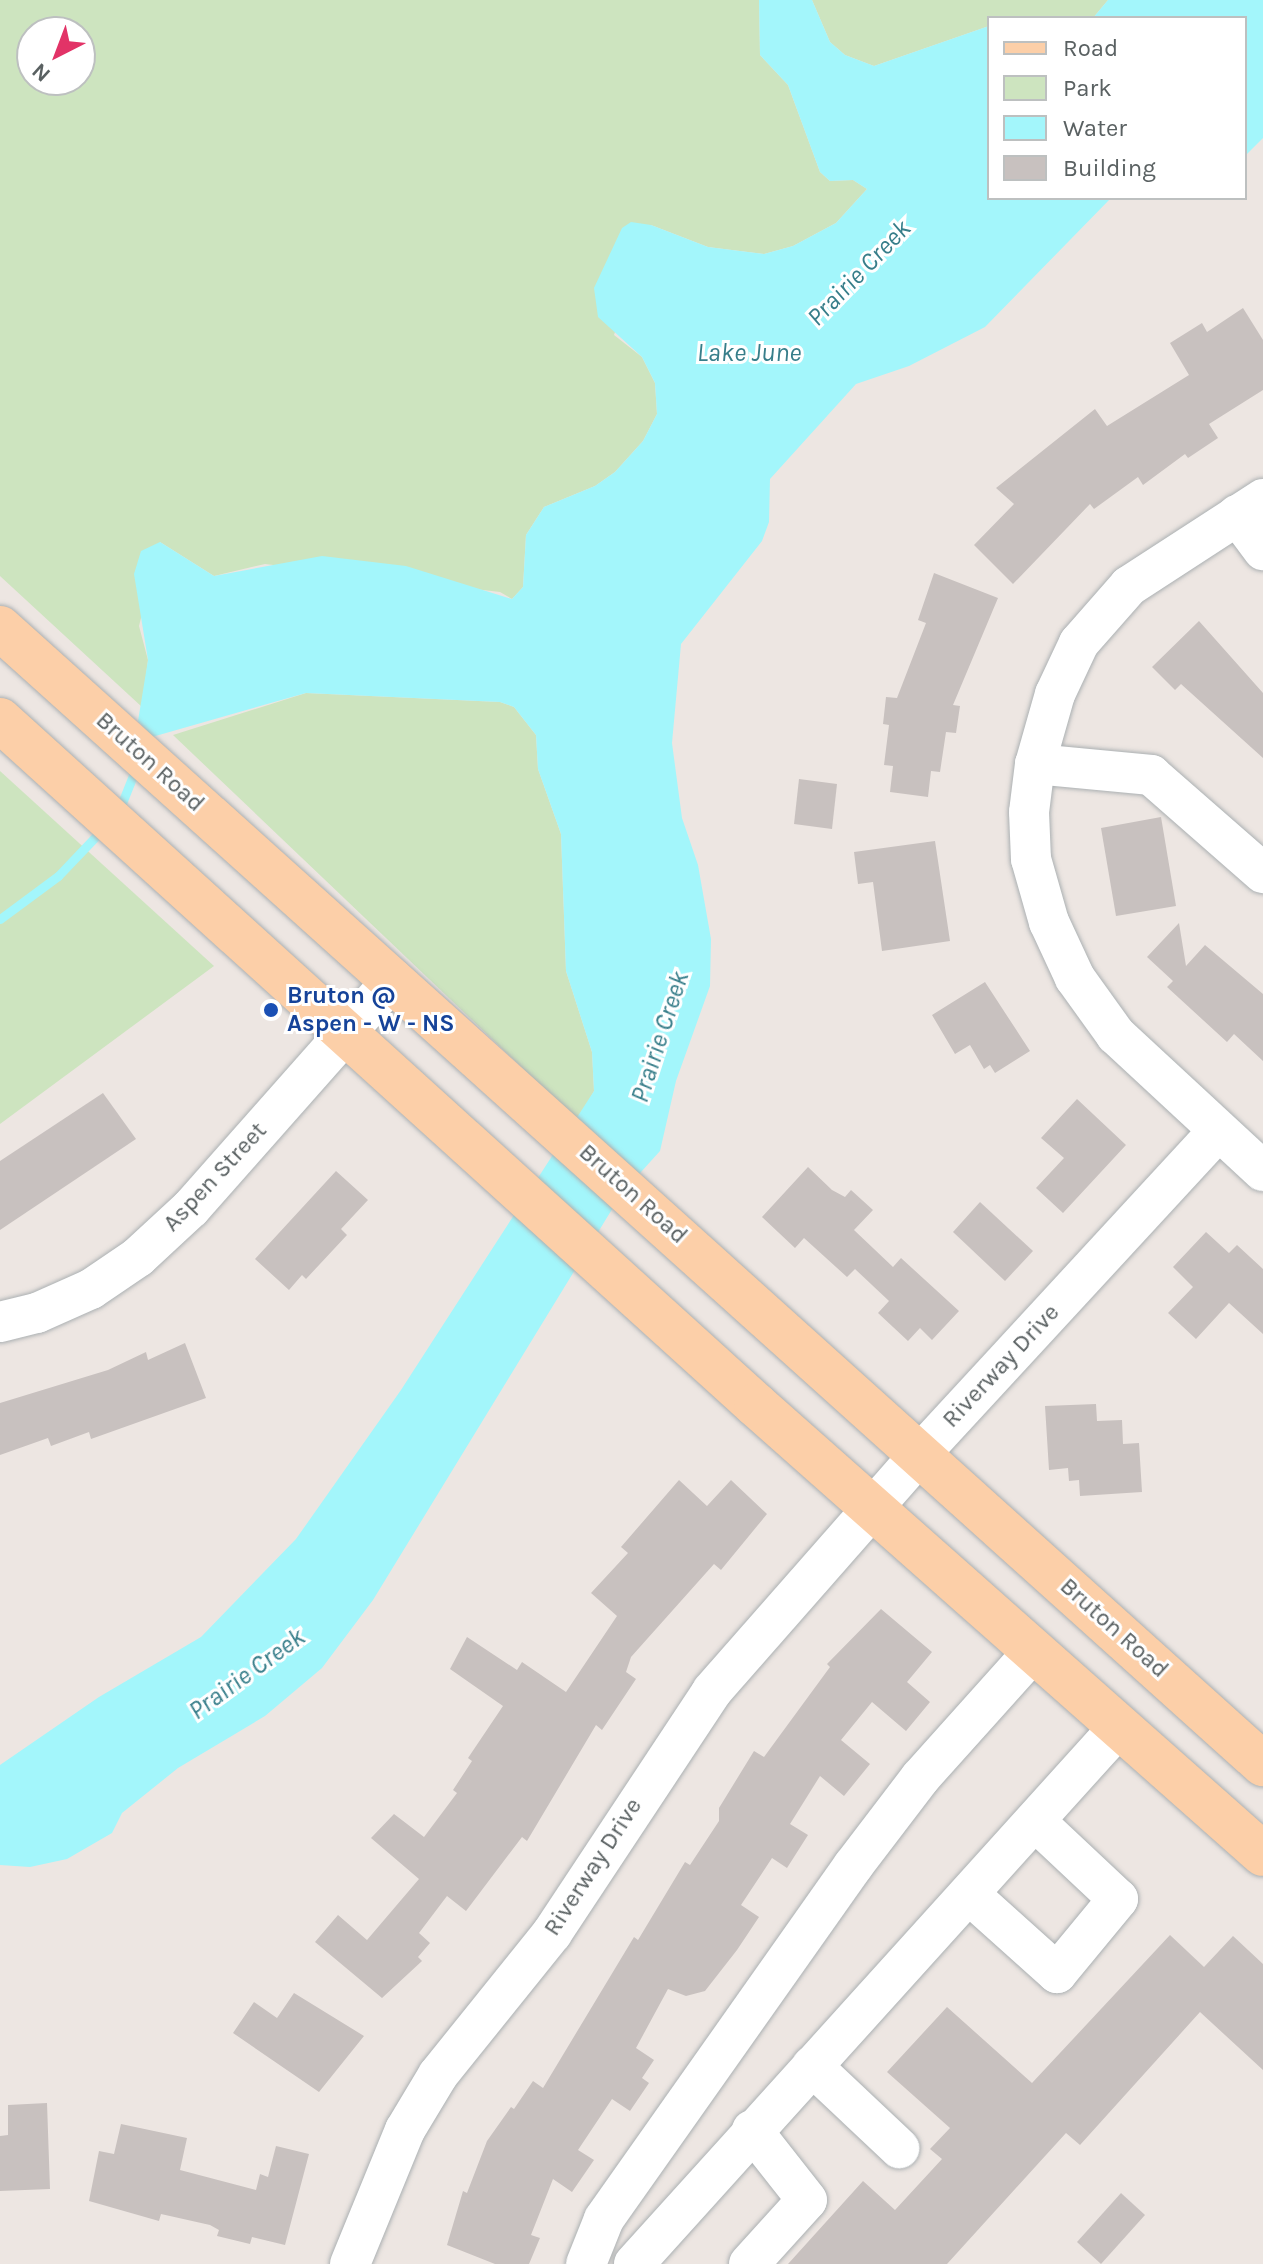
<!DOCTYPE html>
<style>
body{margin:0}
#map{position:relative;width:1263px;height:2264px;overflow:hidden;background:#ede6e2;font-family:Karla,sans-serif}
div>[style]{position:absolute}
.green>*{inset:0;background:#cde4bf}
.water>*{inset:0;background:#a3f6fb}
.stream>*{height:9px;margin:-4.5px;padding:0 4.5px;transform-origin:4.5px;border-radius:4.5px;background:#a3f6fb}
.building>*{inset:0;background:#c8c1bf}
.roads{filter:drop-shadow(0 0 2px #abb0b2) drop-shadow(0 0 2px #abb0b2)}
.minor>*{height:40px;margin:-20px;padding:0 20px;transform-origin:20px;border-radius:20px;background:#fff}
.major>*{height:44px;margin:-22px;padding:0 22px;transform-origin:22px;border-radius:22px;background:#fccfa8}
.dots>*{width:22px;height:22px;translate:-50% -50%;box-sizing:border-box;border:4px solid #fff;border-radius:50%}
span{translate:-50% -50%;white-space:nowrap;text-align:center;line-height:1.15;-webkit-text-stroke:6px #fff;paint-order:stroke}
.street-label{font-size:24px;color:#5a6162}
.transit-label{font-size:24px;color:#164399;font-weight:700}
.left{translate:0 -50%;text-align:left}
.water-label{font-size:26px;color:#377e8a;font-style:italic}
.legend{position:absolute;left:987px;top:16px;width:260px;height:184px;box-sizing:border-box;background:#fff;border:2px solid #bdc0c0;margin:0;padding:10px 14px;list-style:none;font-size:24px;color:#5a6162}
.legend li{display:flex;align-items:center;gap:16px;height:40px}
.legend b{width:40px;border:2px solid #bdc0c0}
.north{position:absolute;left:16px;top:16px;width:80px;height:80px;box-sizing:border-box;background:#fff;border:2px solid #bdc0c0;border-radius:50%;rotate:222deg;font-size:22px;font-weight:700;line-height:32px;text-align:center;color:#5a6162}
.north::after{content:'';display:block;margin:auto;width:28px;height:36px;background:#e23367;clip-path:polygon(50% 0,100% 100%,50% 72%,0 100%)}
</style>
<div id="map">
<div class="green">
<div style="clip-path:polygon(evenodd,0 0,759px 0,760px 55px,788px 85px,820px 172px,830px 181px,853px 180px,867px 189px,836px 223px,793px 246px,764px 254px,708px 247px,651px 225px,614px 335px,642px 357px,655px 383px,657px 414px,643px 441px,615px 472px,595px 486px,544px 507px,526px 535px,523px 587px,512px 599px,500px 592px,265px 564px,214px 576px,160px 542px,139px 626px,148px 660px,142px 707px,0 576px,0 0,32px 32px,80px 32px,80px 80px,32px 80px,32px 32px)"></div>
<div style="clip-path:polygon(812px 0,1108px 0,1093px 18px,989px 18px,989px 26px,874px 66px,845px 55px,830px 42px)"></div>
<div style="clip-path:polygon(306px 693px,500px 702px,514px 707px,536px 735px,538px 769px,561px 834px,566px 971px,592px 1052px,594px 1091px,578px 1121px,173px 735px)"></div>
<div style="clip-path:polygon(0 771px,214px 966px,0 1124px)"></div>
</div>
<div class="water">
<div style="clip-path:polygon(759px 0,812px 0,830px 42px,845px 55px,874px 66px,989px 26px,989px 198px,1111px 198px,985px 327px,909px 366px,856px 384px,770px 479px,769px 522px,762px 541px,681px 644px,672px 743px,682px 818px,698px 865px,711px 939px,710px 986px,676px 1081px,660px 1151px,622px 1193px,373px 1600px,322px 1668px,265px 1716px,178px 1768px,122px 1813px,112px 1833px,67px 1859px,30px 1867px,0 1865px,0 1765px,99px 1697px,201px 1637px,296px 1539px,401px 1390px,594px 1091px,592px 1052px,566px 971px,561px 834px,538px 769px,536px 735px,514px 707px,500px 702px,306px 693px,152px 737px,138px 721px,148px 660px,134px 574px,141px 551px,160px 542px,214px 576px,322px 556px,406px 566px,512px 599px,523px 587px,526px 535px,544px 507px,595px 486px,615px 472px,643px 441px,657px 414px,655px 383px,642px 357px,598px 317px,594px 288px,622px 228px,631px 222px,651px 225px,708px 247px,764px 254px,793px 246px,836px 223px,867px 189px,853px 180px,830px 181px,820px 172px,788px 85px,760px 55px)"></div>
<div style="clip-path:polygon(1108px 0,1263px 0,1263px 138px,1245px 156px,1245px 18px,1093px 18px)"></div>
</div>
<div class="stream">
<div style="left:118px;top:813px;width:48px;rotate:-68.2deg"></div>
<div style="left:0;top:919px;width:72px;rotate:-36.6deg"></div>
<div style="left:58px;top:876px;width:64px;rotate:-46.3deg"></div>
</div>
<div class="building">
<div style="clip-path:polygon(1243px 308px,1263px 340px,1263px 390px,1209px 424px,1218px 438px,1188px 458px,1185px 454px,1143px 485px,1138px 477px,1094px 509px,1090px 504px,1013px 584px,974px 545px,1014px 504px,996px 488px,1095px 409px,1107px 426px,1189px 375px,1170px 343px,1202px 323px,1207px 332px)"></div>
<div style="clip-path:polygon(934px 573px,998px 598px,953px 705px,960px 706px,956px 733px,946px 732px,940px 772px,931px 771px,928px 797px,890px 792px,893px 766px,884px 765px,889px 725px,883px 724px,886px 697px,897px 698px,926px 623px,918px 620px)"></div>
<div style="clip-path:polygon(1199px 621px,1263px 693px,1263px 758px,1181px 684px,1175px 690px,1152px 667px)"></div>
<div style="clip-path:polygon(799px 779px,837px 784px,832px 829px,794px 824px)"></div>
<div style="clip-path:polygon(1161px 817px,1176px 906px,1116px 916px,1101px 828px)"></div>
<div style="clip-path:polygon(935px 841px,950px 941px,882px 951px,873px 882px,858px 884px,854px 852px)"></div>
<div style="clip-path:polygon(1179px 923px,1186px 966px,1205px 945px,1263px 994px,1263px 1061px,1234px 1034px,1227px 1042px,1167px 987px,1173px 981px,1147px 957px)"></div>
<div style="clip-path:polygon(985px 982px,1030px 1051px,995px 1073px,990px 1065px,984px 1069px,970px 1045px,955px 1054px,932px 1015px)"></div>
<div style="clip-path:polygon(103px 1093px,136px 1139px,0 1230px,0 1161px)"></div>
<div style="clip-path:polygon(1077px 1099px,1126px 1145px,1063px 1213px,1036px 1188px,1064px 1158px,1041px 1138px)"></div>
<div style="clip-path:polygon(808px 1167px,832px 1190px,845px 1197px,851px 1190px,873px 1210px,854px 1230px,893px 1267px,901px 1258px,959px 1311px,932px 1340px,920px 1328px,908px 1341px,878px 1313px,889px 1301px,855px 1269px,847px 1277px,804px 1238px,795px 1248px,762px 1217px)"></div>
<div style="clip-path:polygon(336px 1171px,368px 1200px,341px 1229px,347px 1235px,306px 1279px,302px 1275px,289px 1290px,255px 1259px)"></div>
<div style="clip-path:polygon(980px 1202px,1033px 1251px,1005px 1281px,953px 1232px)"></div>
<div style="clip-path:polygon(1206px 1232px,1229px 1253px,1237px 1245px,1263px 1269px,1263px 1334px,1229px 1303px,1196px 1339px,1168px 1313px,1193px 1287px,1173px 1267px)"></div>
<div style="clip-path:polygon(185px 1343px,206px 1398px,91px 1439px,89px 1432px,51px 1446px,48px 1438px,0 1455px,0 1403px,108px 1370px,146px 1352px,148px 1360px)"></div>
<div style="clip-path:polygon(1096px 1404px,1097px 1421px,1122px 1420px,1123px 1444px,1139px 1443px,1142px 1492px,1080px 1496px,1079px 1480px,1069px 1481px,1068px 1468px,1049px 1470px,1045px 1406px)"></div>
<div style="clip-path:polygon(679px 1480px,707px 1506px,731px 1480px,767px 1514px,721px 1570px,714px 1564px,631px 1657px,626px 1672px,636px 1679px,602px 1730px,596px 1725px,527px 1841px,522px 1837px,466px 1911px,447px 1896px,419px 1933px,430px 1943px,418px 1957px,422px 1961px,382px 1998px,315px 1942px,338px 1915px,367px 1940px,419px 1879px,371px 1838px,394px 1814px,424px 1837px,457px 1793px,453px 1790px,472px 1761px,468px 1758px,503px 1706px,450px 1669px,467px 1637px,517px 1670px,522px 1662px,566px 1692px,617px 1616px,591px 1593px,628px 1553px,621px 1547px)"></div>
<div style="clip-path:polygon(881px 1609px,932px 1652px,907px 1682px,930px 1702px,906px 1731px,872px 1702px,841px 1740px,870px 1764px,844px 1796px,820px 1776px,790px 1824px,808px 1835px,787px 1868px,772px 1858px,741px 1905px,759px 1917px,737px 1950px,705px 1991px,686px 1996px,668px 1989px,636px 2048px,654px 2060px,642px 2078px,649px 2083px,630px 2111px,612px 2099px,578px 2150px,594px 2160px,572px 2192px,553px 2179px,531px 2235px,540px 2238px,529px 2264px,495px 2264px,447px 2245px,463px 2191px,467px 2193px,487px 2141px,511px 2107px,514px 2109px,533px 2081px,543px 2088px,634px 1937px,638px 1940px,685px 1862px,690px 1865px,719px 1821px,719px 1808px,754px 1751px,764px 1757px,830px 1667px,827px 1664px)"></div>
<div style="clip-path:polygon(1170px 1935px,1204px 1967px,1233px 1936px,1263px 1964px,1263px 2070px,1200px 2012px,1080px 2145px,1066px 2133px,947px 2264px,788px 2264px,863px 2181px,895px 2210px,942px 2159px,930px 2149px,950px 2128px,887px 2072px,947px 2007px,1032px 2083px)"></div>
<div style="clip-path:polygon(294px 1993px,364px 2036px,319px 2092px,233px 2033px,254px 2002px,277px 2018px)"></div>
<div style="clip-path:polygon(47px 2103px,50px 2189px,0 2191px,0 2136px,8px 2135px,8px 2105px)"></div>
<div style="clip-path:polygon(121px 2124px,187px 2138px,180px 2170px,256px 2190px,260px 2174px,268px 2177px,276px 2146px,309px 2154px,285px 2245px,252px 2237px,250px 2244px,217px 2236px,219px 2230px,210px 2225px,161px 2214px,159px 2221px,89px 2201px,99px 2151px,114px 2154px)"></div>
<div style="clip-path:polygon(1121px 2193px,1145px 2215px,1101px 2264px,1077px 2242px)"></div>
</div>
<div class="roads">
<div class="minor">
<div style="left:1263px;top:499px;width:160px;rotate:147deg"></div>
<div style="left:1129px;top:586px;width:76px;rotate:131.3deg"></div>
<div style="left:1079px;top:643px;width:56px;rotate:115.2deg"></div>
<div style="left:1055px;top:694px;width:73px;rotate:105.9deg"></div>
<div style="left:1035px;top:764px;width:48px;rotate:97.1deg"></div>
<div style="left:1029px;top:812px;width:47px;rotate:87.6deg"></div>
<div style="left:1031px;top:859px;width:66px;rotate:74.1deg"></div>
<div style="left:1049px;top:922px;width:62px;rotate:65.1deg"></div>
<div style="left:1075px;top:978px;width:70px;rotate:54.3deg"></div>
<div style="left:1116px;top:1035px;width:200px;rotate:42.8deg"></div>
<div style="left:1237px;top:515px;width:44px;rotate:53.4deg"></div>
<div style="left:1035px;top:764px;width:117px;rotate:5.4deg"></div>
<div style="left:1151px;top:775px;width:149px;rotate:41.2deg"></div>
<div style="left:0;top:1322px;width:38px;rotate:-14deg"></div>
<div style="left:37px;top:1313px;width:59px;rotate:-24deg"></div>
<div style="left:91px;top:1289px;width:57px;rotate:-34.2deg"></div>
<div style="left:138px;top:1257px;width:72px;rotate:-42.8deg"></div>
<div style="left:191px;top:1208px;width:305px;rotate:-48.5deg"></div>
<div style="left:970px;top:1895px;width:117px;rotate:41.9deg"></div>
<div style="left:1057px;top:1973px;width:96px;rotate:-50.5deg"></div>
<div style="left:1118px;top:1899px;width:111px;rotate:-136.8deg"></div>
<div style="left:812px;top:2066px;width:120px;rotate:43.3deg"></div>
<div style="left:350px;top:2264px;width:145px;rotate:-67.7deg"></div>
<div style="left:405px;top:2130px;width:64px;rotate:-59deg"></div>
<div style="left:438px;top:2075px;width:182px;rotate:-51.2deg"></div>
<div style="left:552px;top:1933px;width:290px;rotate:-56.5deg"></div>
<div style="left:712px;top:1691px;width:317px;rotate:-48.7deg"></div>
<div style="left:921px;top:1453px;width:438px;rotate:-47.3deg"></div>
<div style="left:586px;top:2264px;width:48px;rotate:-68.2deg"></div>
<div style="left:604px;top:2219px;width:432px;rotate:-54.8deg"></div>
<div style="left:853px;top:1866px;width:111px;rotate:-52.7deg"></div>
<div style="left:920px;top:1778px;width:169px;rotate:-48.1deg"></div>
<div style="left:634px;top:2264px;width:724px;rotate:-47.91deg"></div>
<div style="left:749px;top:2264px;width:86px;rotate:-47.8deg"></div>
<div style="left:807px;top:2200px;width:89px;rotate:-128.2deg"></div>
</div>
<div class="major">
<div style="left:0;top:628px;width:1699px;rotate:41.97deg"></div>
<div style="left:0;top:720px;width:1020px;rotate:42.18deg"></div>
<div style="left:756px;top:1405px;width:677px;rotate:41.53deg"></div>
</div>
</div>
<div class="dots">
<div style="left:271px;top:1010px;background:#1a4fb4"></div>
</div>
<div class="street-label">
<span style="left:150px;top:762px;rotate:42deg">Bruton Road</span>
<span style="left:215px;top:1177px;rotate:-47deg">Aspen Street</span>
<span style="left:633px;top:1194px;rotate:42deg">Bruton Road</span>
<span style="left:1001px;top:1366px;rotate:-47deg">Riverway Drive</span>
<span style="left:1114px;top:1628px;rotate:42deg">Bruton Road</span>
<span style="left:593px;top:1867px;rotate:-57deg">Riverway Drive</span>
</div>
<div class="transit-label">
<span class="left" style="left:287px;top:1010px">Bruton @<br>Aspen - W - NS</span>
</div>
<div class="water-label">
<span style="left:859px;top:273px;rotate:-46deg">Prairie Creek</span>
<span style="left:749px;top:353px">Lake June</span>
<span style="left:660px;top:1037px;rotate:-72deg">Prairie Creek</span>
<span style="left:247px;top:1674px;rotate:-36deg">Prairie Creek</span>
</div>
<ul class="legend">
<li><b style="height:10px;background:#fccfa8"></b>Road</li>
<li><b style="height:22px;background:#cde4bf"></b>Park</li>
<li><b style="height:22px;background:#a3f6fb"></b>Water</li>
<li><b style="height:22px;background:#c8c1bf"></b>Building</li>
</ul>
<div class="north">N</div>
</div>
